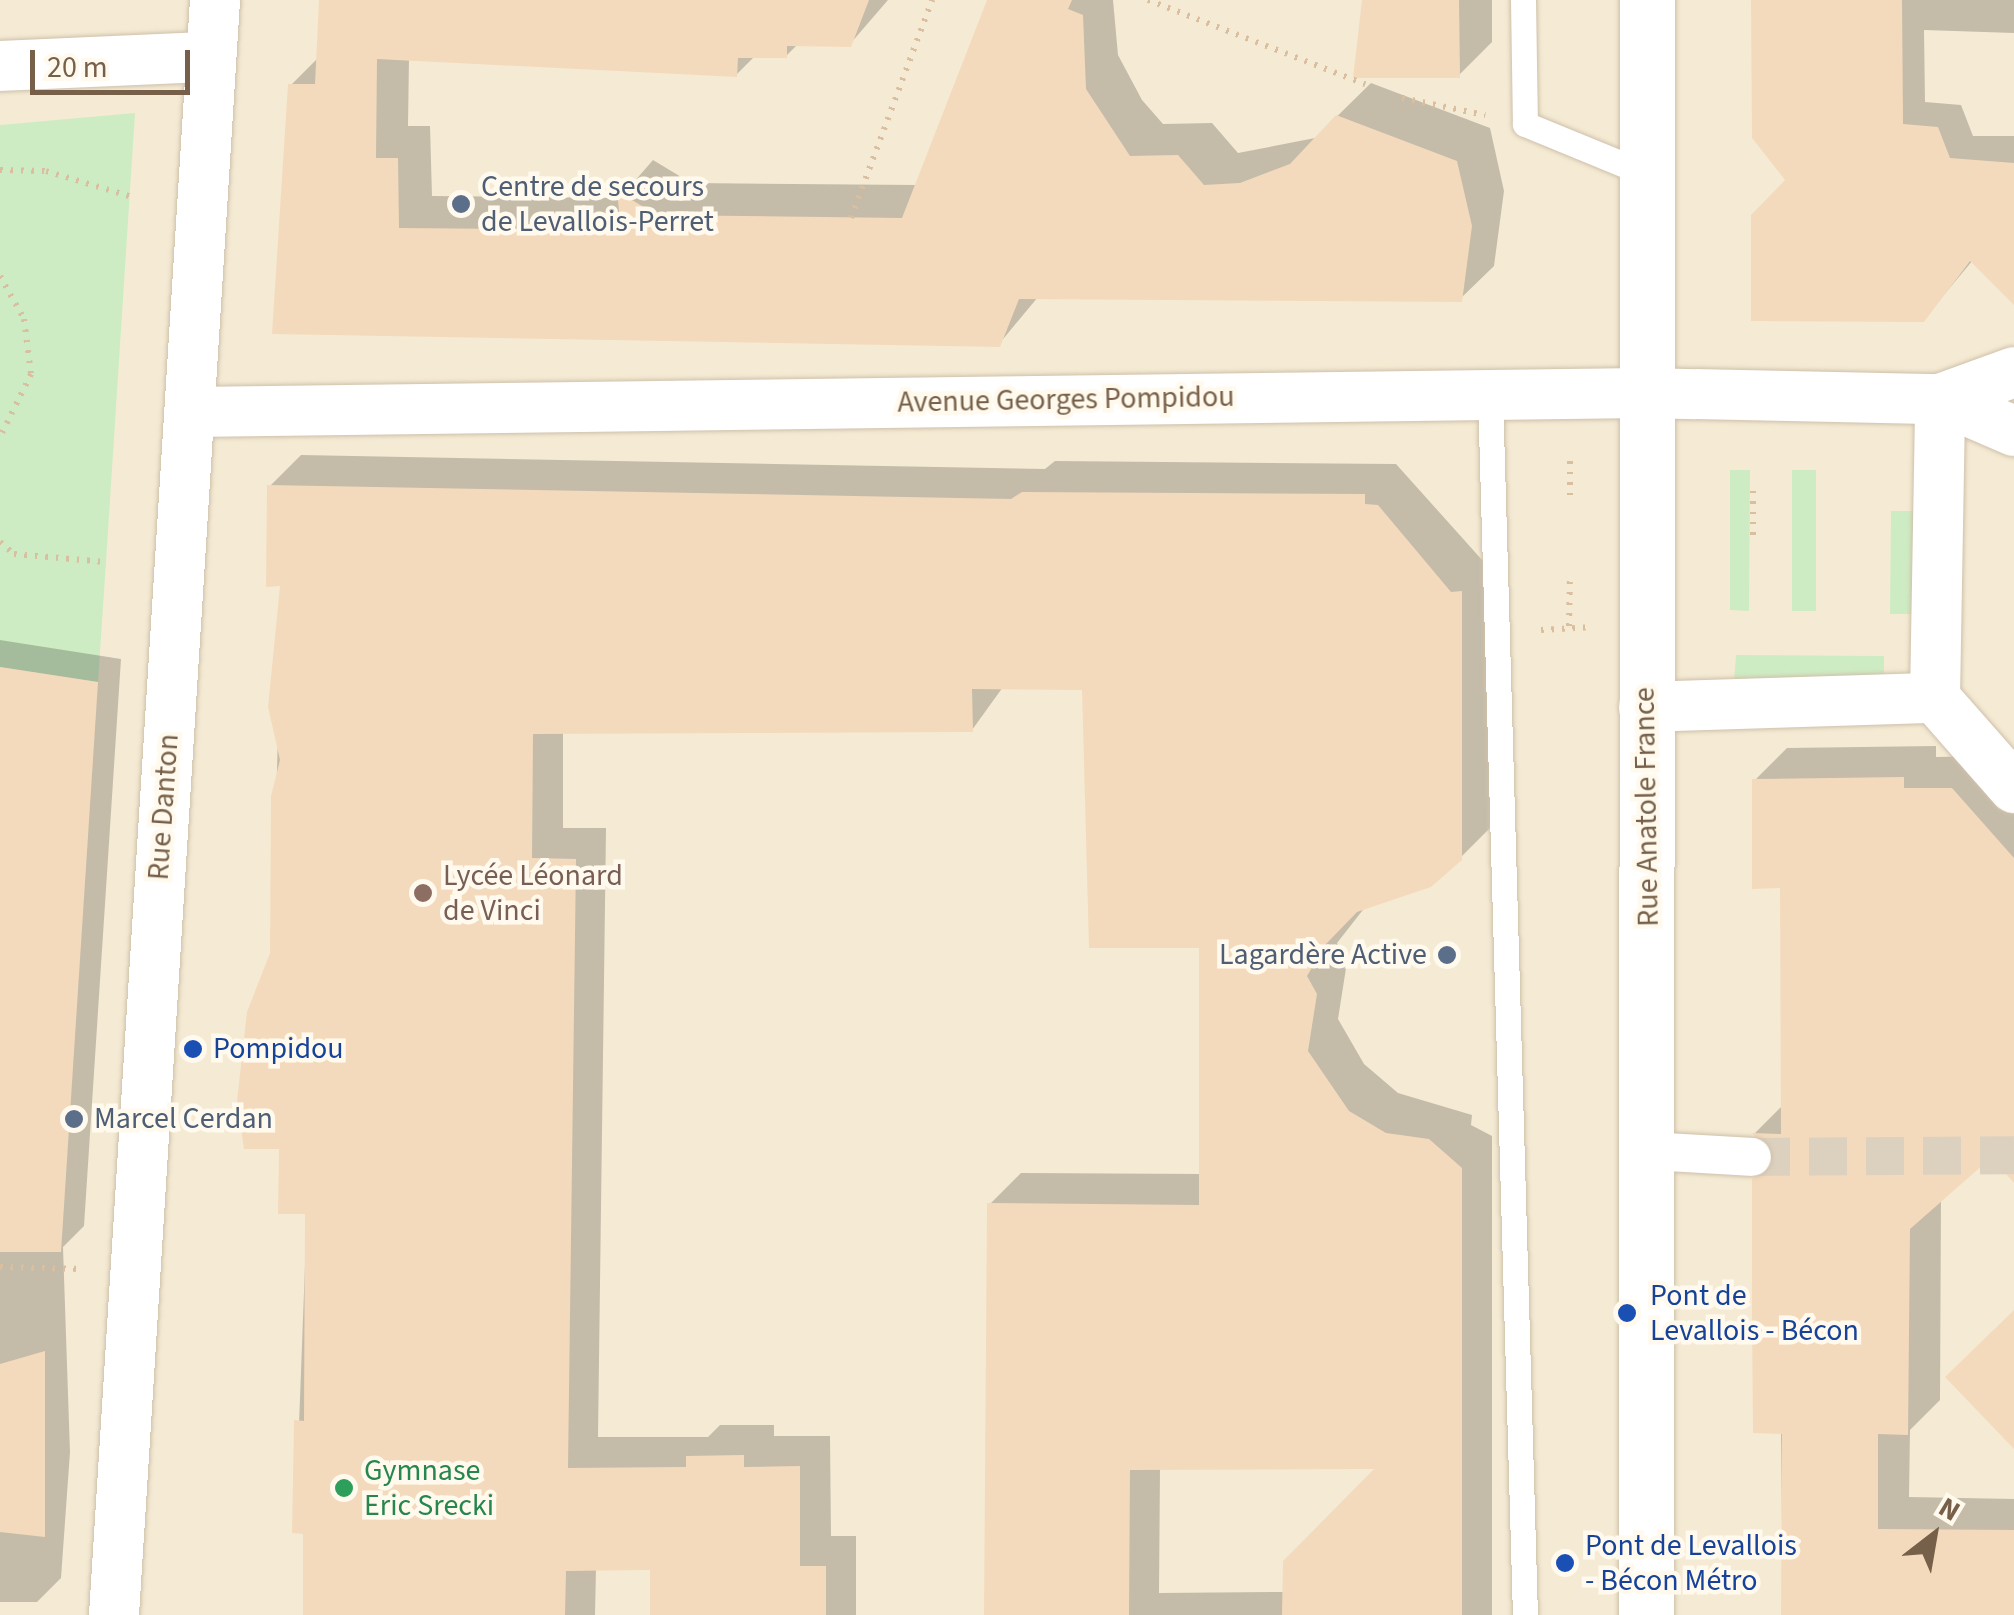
<!DOCTYPE html>
<meta charset="utf-8">
<style>
body{margin:0}
#map{position:relative;width:2014px;height:1615px;overflow:hidden;background:#fdf7e6;font-family:"Source Sans 3",sans-serif}
div>[style]{position:absolute}
.residential>*{inset:0;background:#f5ebd4}
.green>*{inset:0;background:#ceecc3}
.shadow>*{inset:0;background:#0003}
.building>*{inset:0;background:#f4dabc}
.pedestrian-tunnel>*{height:38px;margin-top:-19px;transform-origin:0;background:repeating-linear-gradient(90deg,#dcd1bf 0 38px,transparent 0 57px)}
.path>*{height:6px;margin-top:-3px;transform-origin:0;background:repeating-linear-gradient(90deg,#d9be9f 0 2.5px,transparent 0 10.5px)}
.roads{filter:drop-shadow(0 0 2px #cfc0ab) drop-shadow(0 0 2px #cfc0ab)}
.service>*{height:25px;margin:-12.5px;padding:0 12.5px;transform-origin:12.5px;border-radius:12.5px;background:#fff}
.pedestrian>*{height:38px;margin:-19px;padding:0 19px;transform-origin:19px;border-radius:19px;background:#fff}
.minor>*{height:50px;margin:-25px;padding:0 25px;transform-origin:25px;border-radius:25px;background:#fff}
.secondary>*{height:55px;margin:-27.5px;padding:0 27.5px;transform-origin:27.5px;border-radius:27.5px;background:#fff}
.dots>*{width:28px;height:28px;translate:-50% -50%;box-sizing:border-box;border:5px solid #fffaed;border-radius:50%}
span{translate:-50% -50%;white-space:nowrap;text-align:center;line-height:1.15;-webkit-text-stroke:9px #fffaed;paint-order:stroke}
.service-label{font-size:30px;color:#4e5e75}
.left{translate:0 -50%;text-align:left}
.right{translate:-100% -50%;text-align:right}
.street-label{font-size:30px;color:#776049}
.education-label{font-size:30px;color:#785e54}
.transit-label{font-size:30px;color:#164399}
.leisure-label{font-size:30px;color:#27864d}
.north{position:absolute;left:1884px;top:1485px;width:100px;height:100px;-webkit-text-stroke:8px #fffaed;paint-order:stroke;rotate:31deg;font-size:28px;font-weight:700;line-height:40px;text-align:center;color:#776049}
.north::after{content:'';display:block;margin:auto;width:35px;height:45px;background:#776049;clip-path:polygon(50% 0,100% 100%,50% 72%,0 100%)}
.scale{position:absolute;left:30px;top:50px;width:160px;height:45px;box-sizing:border-box;border:5px solid #776049;border-top:0;padding-left:12px;font-size:30px;line-height:35px;white-space:nowrap;color:#776049;-webkit-text-stroke:8px #fffaed;paint-order:stroke}
</style>
<div id="map">
<div class="residential">
<div style="clip-path:polygon(0 0,2014px 0,2014px 1615px,0 1615px)"></div>
</div>
<div class="green">
<div style="clip-path:polygon(135px 113px,106px 562px,98px 682px,0 667px,0 125px)"></div>
<div style="clip-path:polygon(1730px 470px,1750px 470px,1749px 611px,1730px 610px)"></div>
<div style="clip-path:polygon(1792px 470px,1816px 470px,1816px 611px,1792px 611px)"></div>
<div style="clip-path:polygon(1891px 511px,1921px 511px,1920px 614px,1890px 614px)"></div>
<div style="clip-path:polygon(1736px 655px,1884px 656px,1884px 680px,1734px 680px)"></div>
</div>
<div class="shadow">
<div style="clip-path:polygon(322px 0,888px 0,850px 44px,798px 44px,786px 56px,755px 56px,736px 75px,409px 58px,408px 126px,430px 126px,432px 196px,620px 198px,653px 160px,691px 183px,917px 185px,990px 0,1113px 0,1118px 55px,1142px 100px,1163px 124px,1212px 123px,1238px 153px,1315px 138px,1371px 83px,1490px 128px,1504px 191px,1494px 266px,1460px 299px,1038px 297px,999px 344px,275px 332px,291px 85px,319px 57px)"></div>
<div style="clip-path:polygon(1363px 0,1492px 0,1492px 42px,1458px 76px)"></div>
<div style="clip-path:polygon(1754px 0,2014px 0,2014px 33px,1924px 30px,1925px 102px,1961px 105px,1973px 136px,2014px 136px,2014px 302px,1973px 260px,1923px 320px,1788px 180px)"></div>
<div style="clip-path:polygon(evenodd,301px 455px,1045px 469px,1055px 461px,1396px 464px,1483px 561px,1492px 826px,1460px 858px,1366px 906px,1337px 943px,1347px 962px,1338px 1019px,1364px 1064px,1398px 1093px,1472px 1115px,1471px 1125px,1492px 1136px,1492px 1615px,986px 1615px,990px 1204px,1021px 1173px,1202px 1174px,1202px 946px,1085px 688px,1003px 687px,972px 730px,563px 731px,563px 828px,606px 828px,598px 1437px,708px 1437px,720px 1425px,774px 1425px,774px 1436px,830px 1436px,831px 1536px,856px 1536px,856px 1615px,652px 1615px,653px 1567px,596px 1568px,595px 1615px,306px 1615px,306px 1531px,295px 1531px,307px 1212px,282px 1146px,272px 954px,282px 584px,270px 486px,301px 455px,1380px 1466px,1285px 1592px,1159px 1593px,1160px 1468px,1380px 1466px)"></div>
<div style="clip-path:polygon(0 640px,121px 659px,84px 1226px,63px 1247px,70px 1452px,61px 1578px,37px 1602px,0 1602px)"></div>
<div style="clip-path:polygon(1936px 746px,1936px 757px,1985px 756px,2014px 789px,2014px 1182px,1990px 1156px,1941px 1198px,1940px 1400px,1910px 1430px,1909px 1497px,2014px 1499px,2014px 1615px,1783px 1615px,1778px 1157px,1755px 1133px,1783px 1105px,1783px 886px,1755px 780px,1787px 748px)"></div>
</div>
<div class="building">
<div style="clip-path:polygon(319px 0,869px 0,851px 47px,787px 46px,787px 58px,738px 58px,737px 77px,377px 59px,376px 158px,398px 158px,399px 228px,621px 230px,617px 191px,657px 215px,902px 218px,987px 0,1072px 0,1068px 9px,1083px 15px,1086px 89px,1130px 156px,1178px 155px,1204px 185px,1240px 183px,1290px 164px,1336px 115px,1457px 161px,1472px 226px,1462px 302px,1019px 299px,1000px 347px,272px 334px,288px 84px,315px 84px)"></div>
<div style="clip-path:polygon(1362px 0,1459px 0,1460px 78px,1353px 78px)"></div>
<div style="clip-path:polygon(1751px 0,1902px 0,1903px 124px,1938px 127px,1950px 158px,2014px 163px,2014px 305px,1970px 261px,1924px 322px,1751px 321px,1751px 215px,1785px 180px,1752px 138px)"></div>
<div style="clip-path:polygon(267px 485px,1011px 499px,1022px 492px,1365px 494px,1365px 504px,1378px 505px,1451px 592px,1462px 591px,1462px 860px,1431px 887px,1357px 912px,1326px 944px,1307px 976px,1317px 994px,1308px 1051px,1349px 1111px,1386px 1133px,1429px 1139px,1462px 1168px,1462px 1615px,1282px 1615px,1283px 1561px,1374px 1469px,1130px 1470px,1129px 1615px,984px 1615px,987px 1203px,1199px 1205px,1199px 948px,1089px 948px,1082px 690px,972px 689px,973px 732px,533px 734px,532px 858px,576px 859px,568px 1468px,686px 1467px,686px 1456px,744px 1455px,744px 1467px,800px 1466px,800px 1566px,826px 1566px,826px 1615px,650px 1615px,650px 1570px,566px 1571px,565px 1615px,303px 1615px,303px 1534px,292px 1533px,294px 1420px,304px 1421px,305px 1214px,278px 1214px,279px 1149px,244px 1149px,237px 1101px,247px 1012px,270px 953px,271px 796px,280px 760px,268px 707px,280px 586px,266px 587px)"></div>
<div style="clip-path:polygon(0 667px,98px 682px,61px 1252px,0 1252px)"></div>
<div style="clip-path:polygon(1904px 777px,1904px 788px,1952px 788px,2014px 858px,2014px 1183px,1992px 1157px,1910px 1229px,1908px 1435px,1878px 1434px,1878px 1529px,2014px 1530px,2014px 1615px,1781px 1615px,1782px 1434px,1753px 1433px,1752px 1319px,1752px 1179px,1774px 1157px,1752px 1133px,1781px 1134px,1780px 888px,1752px 889px,1752px 779px)"></div>
<div style="clip-path:polygon(2014px 1310px,2014px 1449px,1945px 1377px)"></div>
<div style="clip-path:polygon(45px 1351px,45px 1537px,0 1532px,0 1364px)"></div>
</div>
<div class="pedestrian-tunnel">
<div style="left:1752px;top:1157px;width:262px;rotate:-0.4deg"></div>
</div>
<div class="path">
<div style="left:1148px;top:0;width:233px;rotate:21.2deg"></div>
<div style="left:1402px;top:98px;width:85px;rotate:11.6deg"></div>
<div style="left:0;top:170px;width:46px;rotate:1.2deg"></div>
<div style="left:46px;top:171px;width:87px;rotate:16.8deg"></div>
<div style="left:851px;top:218px;width:233px;rotate:-69.6deg"></div>
<div style="left:0;top:276px;width:49px;rotate:60.8deg"></div>
<div style="left:24px;top:319px;width:55px;rotate:82.7deg"></div>
<div style="left:31px;top:374px;width:70px;rotate:116.2deg"></div>
<div style="left:1570px;top:461px;width:41px;rotate:90deg"></div>
<div style="left:1753px;top:535px;width:47px;rotate:-90deg"></div>
<div style="left:0;top:542px;width:18px;rotate:41deg"></div>
<div style="left:14px;top:554px;width:92px;rotate:5deg"></div>
<div style="left:1569px;top:626px;width:51px;rotate:-88.9deg"></div>
<div style="left:1541px;top:630px;width:52px;rotate:-3.3deg"></div>
<div style="left:0;top:1267px;width:84px;rotate:1.4deg"></div>
</div>
<div class="roads">
<div class="service">
<div style="left:1523px;top:0;width:124px;rotate:89.1deg"></div>
<div style="left:1525px;top:124px;width:132px;rotate:22.3deg"></div>
<div style="left:1490px;top:394px;width:1222px;rotate:88.36deg"></div>
</div>
<div class="pedestrian">
<div style="left:1649px;top:1151px;width:103px;rotate:3.3deg"></div>
</div>
<div class="minor">
<div style="left:0;top:66px;width:208px;rotate:-2.5deg"></div>
<div style="left:1940px;top:399px;width:79px;rotate:-20deg"></div>
<div style="left:191px;top:412px;width:1452px;rotate:-0.75deg"></div>
<div style="left:1643px;top:393px;width:297px;rotate:1.2deg"></div>
<div style="left:1940px;top:399px;width:81px;rotate:23.4deg"></div>
<div style="left:1935px;top:698px;width:299px;rotate:-89deg"></div>
<div style="left:1935px;top:698px;width:120px;rotate:48.7deg"></div>
<div style="left:1644px;top:707px;width:291px;rotate:-1.8deg"></div>
<div style="left:114px;top:1615px;width:1618px;rotate:-86.42deg"></div>
</div>
<div class="secondary">
<div style="left:1646px;top:1615px;width:1615px;rotate:-89.96deg"></div>
</div>
</div>
<div class="dots">
<div style="left:461px;top:204px;background:#5c6f8a"></div>
<div style="left:423px;top:893px;background:#8d6e63"></div>
<div style="left:1447px;top:955px;background:#5c6f8a"></div>
<div style="left:193px;top:1049px;background:#1a4fb4"></div>
<div style="left:74px;top:1119px;background:#5c6f8a"></div>
<div style="left:1627px;top:1313px;background:#1a4fb4"></div>
<div style="left:344px;top:1488px;background:#2e9e5b"></div>
<div style="left:1565px;top:1563px;background:#1a4fb4"></div>
</div>
<div class="service-label">
<span class="left" style="left:481px;top:204px">Centre de secours<br>de Levallois-Perret</span>
<span class="right" style="left:1427px;top:955px">Lagardère Active</span>
<span class="left" style="left:94px;top:1119px">Marcel Cerdan</span>
</div>
<div class="street-label">
<span style="left:1066px;top:400px;rotate:-1deg">Avenue Georges Pompidou</span>
<span style="left:164px;top:807px;rotate:-86deg">Rue Danton</span>
<span style="left:1647px;top:807px;rotate:-91deg">Rue Anatole France</span>
</div>
<div class="education-label">
<span class="left" style="left:443px;top:893px">Lycée Léonard<br>de Vinci</span>
</div>
<div class="transit-label">
<span class="left" style="left:213px;top:1049px">Pompidou</span>
<span class="left" style="left:1650px;top:1313px">Pont de<br>Levallois - Bécon</span>
<span class="left" style="left:1585px;top:1563px">Pont de Levallois<br>- Bécon Métro</span>
</div>
<div class="leisure-label">
<span class="left" style="left:364px;top:1488px">Gymnase<br>Eric Srecki</span>
</div>
<div class="north">N</div>
<div class="scale">20 m</div>
</div>
